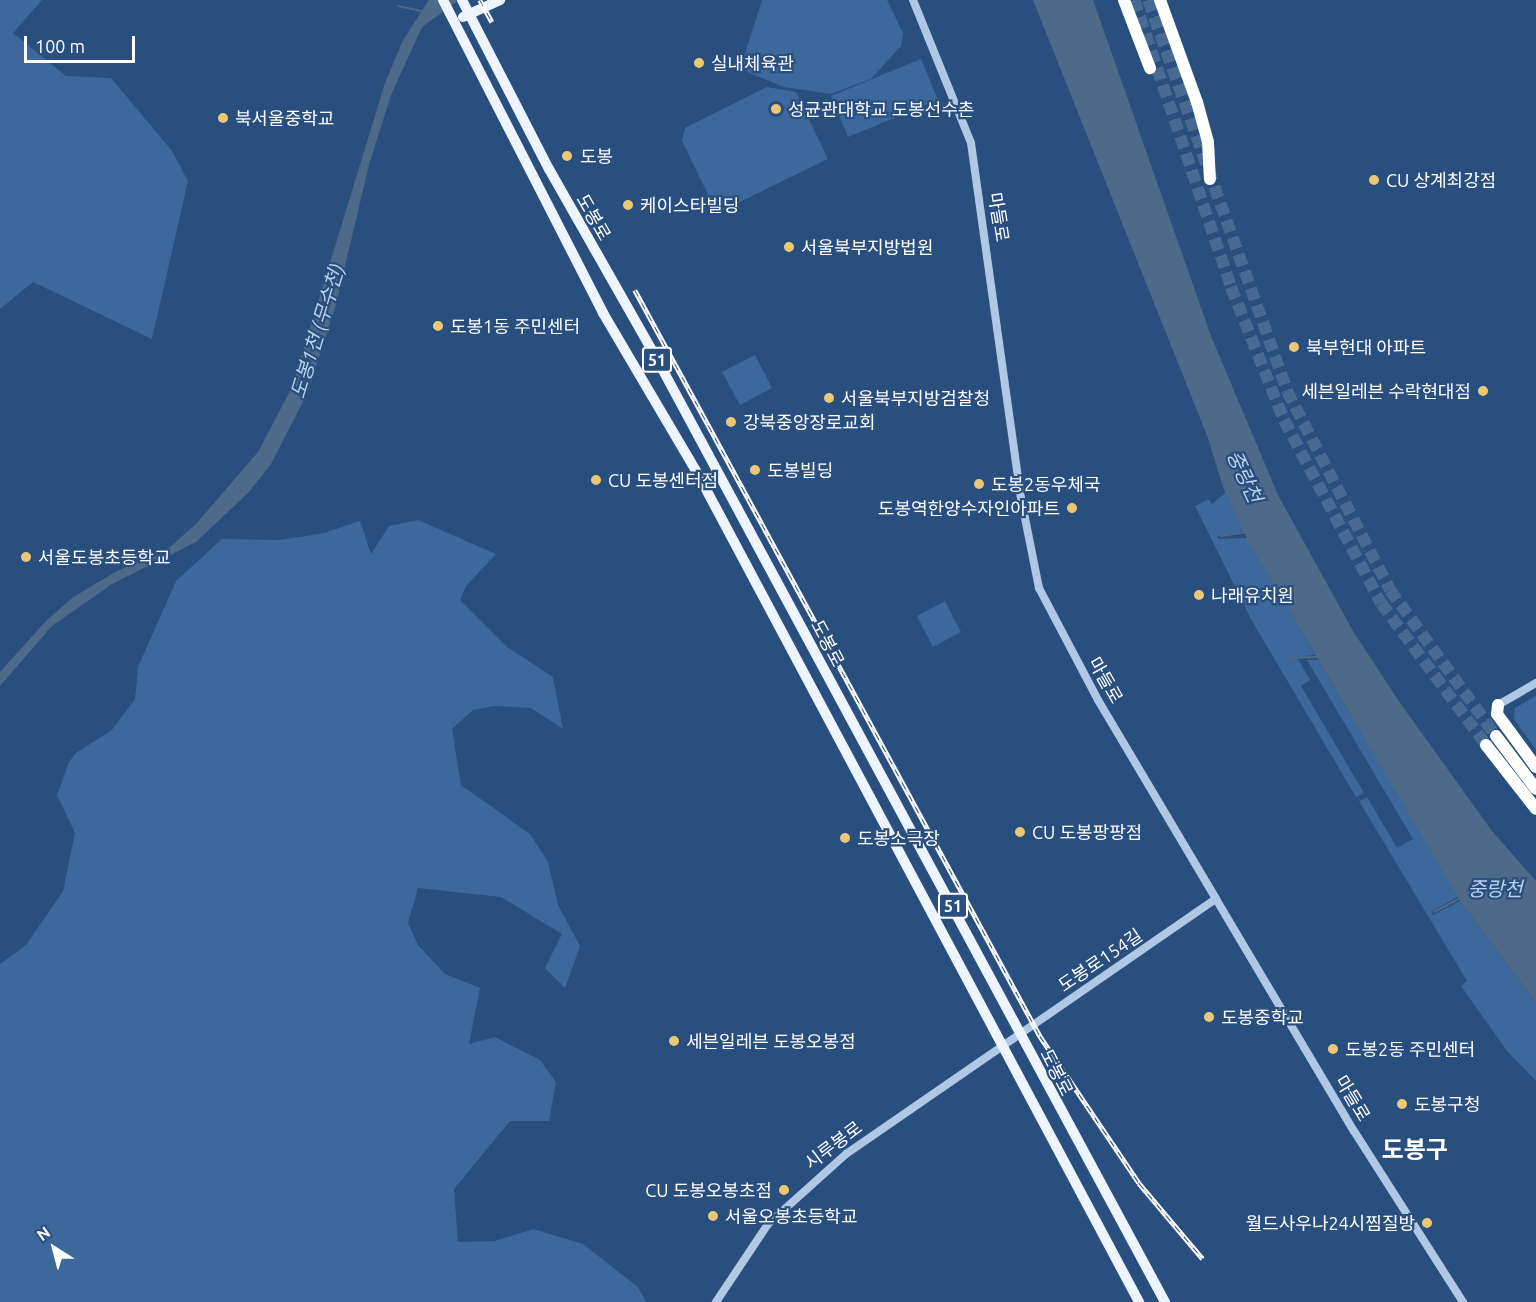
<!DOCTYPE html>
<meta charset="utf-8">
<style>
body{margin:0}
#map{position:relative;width:1536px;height:1302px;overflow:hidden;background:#284f7e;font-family:Ubuntu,"Noto Sans KR",sans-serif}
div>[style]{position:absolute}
.green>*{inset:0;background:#3c689b}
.water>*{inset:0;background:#4d6a8b}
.stream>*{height:2px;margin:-1px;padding:0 1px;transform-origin:1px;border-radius:1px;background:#4d6a8b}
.highway-tunnel>*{height:12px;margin-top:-6px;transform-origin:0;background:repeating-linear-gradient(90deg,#486991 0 12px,transparent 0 18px)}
.minor>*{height:8px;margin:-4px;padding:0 4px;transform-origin:4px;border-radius:4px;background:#aec8e5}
.major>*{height:10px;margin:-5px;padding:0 5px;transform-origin:5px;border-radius:5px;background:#eef4fd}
.highway>*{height:12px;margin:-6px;padding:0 6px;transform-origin:6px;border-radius:6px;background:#fff}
.rail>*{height:4.5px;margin-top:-2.25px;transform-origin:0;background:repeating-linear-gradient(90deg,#284f7e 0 7px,#fff 0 14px);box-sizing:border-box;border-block:2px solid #fff}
.dots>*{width:16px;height:16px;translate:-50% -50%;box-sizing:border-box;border:3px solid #284f7e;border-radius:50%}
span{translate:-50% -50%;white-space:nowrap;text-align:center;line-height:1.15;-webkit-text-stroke:4.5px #284f7e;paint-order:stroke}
.shield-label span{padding:2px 4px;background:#284f7e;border:2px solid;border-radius:4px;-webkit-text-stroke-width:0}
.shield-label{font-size:16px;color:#fff;font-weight:700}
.poi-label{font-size:18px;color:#fff}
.left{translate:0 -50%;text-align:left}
.right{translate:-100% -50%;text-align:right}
.street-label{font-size:18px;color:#fff}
.water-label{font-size:20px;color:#bad2ec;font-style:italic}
.district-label{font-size:24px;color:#fff;font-weight:700}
.north{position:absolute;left:24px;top:1218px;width:60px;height:60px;-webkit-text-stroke:4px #284f7e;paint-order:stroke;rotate:324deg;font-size:16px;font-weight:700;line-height:24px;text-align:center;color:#fff}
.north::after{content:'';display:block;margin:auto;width:21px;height:27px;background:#fff;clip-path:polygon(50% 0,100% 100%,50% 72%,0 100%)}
.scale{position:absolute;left:24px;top:36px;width:111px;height:27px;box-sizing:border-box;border:3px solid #fff;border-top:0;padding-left:8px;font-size:18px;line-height:21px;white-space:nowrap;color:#fff;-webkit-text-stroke:4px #284f7e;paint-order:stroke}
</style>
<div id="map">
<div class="green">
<div style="clip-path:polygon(0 0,42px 0,13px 33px,66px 76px,111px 78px,172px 151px,188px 181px,152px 339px,33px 282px,0 309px)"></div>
<div style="clip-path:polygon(762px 0,887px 0,903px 33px,901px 46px,871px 79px,830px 94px,784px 87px,740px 69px)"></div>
<div style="clip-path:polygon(921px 59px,938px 100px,848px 137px,831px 96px)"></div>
<div style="clip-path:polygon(767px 87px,796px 92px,828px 159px,717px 213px,682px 141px,685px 128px)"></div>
<div style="clip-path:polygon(755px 355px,772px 388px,740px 405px,722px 372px)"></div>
<div style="clip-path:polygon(1226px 492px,1244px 531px,1217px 536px,1219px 539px,1248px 538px,1315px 655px,1285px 658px,1298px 659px,1310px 680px,1301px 686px,1364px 793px,1356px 797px,1252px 621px,1195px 506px,1209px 499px,1212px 504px)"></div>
<div style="clip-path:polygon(418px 520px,496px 554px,466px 586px,460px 600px,507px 647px,553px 677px,563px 729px,531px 708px,494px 706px,473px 710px,452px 729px,461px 785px,530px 834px,548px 862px,558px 905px,580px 946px,565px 988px,545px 968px,562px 934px,501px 897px,418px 888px,408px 923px,418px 945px,445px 974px,480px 988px,469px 1044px,495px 1037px,540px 1060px,556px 1082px,549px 1121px,510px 1121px,454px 1189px,458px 1242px,495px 1241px,533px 1229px,583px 1244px,638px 1287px,646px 1302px,0 1302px,0 964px,26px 945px,63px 891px,75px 833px,57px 795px,69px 762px,76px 753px,112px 730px,135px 699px,138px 667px,176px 581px,222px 539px,280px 540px,324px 533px,360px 521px,371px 554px,389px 526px)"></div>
<div style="clip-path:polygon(945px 601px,961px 632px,933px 647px,917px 616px)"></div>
<div style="clip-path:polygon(1307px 660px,1318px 660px,1459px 896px,1431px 912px,1433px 915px,1460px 901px,1536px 1003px,1536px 1081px,1507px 1051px,1461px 986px,1467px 981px,1359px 801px,1367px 797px,1397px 848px,1413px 839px)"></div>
<div style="clip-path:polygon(1536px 696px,1536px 750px,1514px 719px,1515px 708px)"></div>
</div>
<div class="water">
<div style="clip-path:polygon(429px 0,459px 0,422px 27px,391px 95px,369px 165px,335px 308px,308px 392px,271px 464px,248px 493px,196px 542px,112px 584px,52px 626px,0 686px,0 672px,46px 621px,72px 598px,115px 572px,170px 547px,196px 524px,258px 452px,292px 387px,385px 83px,403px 40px)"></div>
<div style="clip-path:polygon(1033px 0,1093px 0,1211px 336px,1278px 495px,1353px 631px,1398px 700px,1492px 831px,1536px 881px,1536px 1003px,1460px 901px,1246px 537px,1223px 487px,1208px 438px)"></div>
</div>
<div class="stream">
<div style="left:398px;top:6px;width:24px;rotate:12deg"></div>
<div style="left:1221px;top:536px;width:24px;rotate:-9deg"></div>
<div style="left:1288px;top:658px;width:30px;rotate:-2deg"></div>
<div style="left:1434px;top:912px;width:30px;rotate:-28deg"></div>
</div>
<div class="highway-tunnel">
<div style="left:1134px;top:0;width:303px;rotate:71.3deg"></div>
<div style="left:1231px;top:287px;width:143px;rotate:68.3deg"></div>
<div style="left:1284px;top:420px;width:207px;rotate:62.1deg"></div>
<div style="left:1381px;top:603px;width:177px;rotate:53.5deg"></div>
<div style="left:1148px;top:0;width:415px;rotate:70.4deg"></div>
<div style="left:1287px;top:391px;width:224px;rotate:62.6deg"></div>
<div style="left:1390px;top:590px;width:180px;rotate:54deg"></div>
</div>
<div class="minor">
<div style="left:913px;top:0;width:154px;rotate:67.9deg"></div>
<div style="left:971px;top:143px;width:359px;rotate:82deg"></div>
<div style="left:1021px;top:498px;width:92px;rotate:78.7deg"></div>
<div style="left:1039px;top:588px;width:127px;rotate:62.2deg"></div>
<div style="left:1098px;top:700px;width:231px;rotate:59.3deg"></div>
<div style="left:1216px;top:899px;width:270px;rotate:59.3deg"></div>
<div style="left:1354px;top:1131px;width:203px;rotate:57.5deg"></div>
<div style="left:1498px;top:705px;width:44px;rotate:-30.1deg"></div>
<div style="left:716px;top:1302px;width:94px;rotate:-56.3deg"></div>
<div style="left:768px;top:1224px;width:105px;rotate:-41.9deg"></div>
<div style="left:846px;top:1154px;width:449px;rotate:-34.6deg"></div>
</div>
<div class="major">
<div style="left:443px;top:0;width:352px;rotate:62.9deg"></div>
<div style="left:603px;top:313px;width:191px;rotate:59.5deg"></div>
<div style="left:700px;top:478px;width:934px;rotate:61.95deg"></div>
<div style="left:462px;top:0;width:190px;rotate:62.8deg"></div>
<div style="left:549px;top:169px;width:223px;rotate:60.4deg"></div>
<div style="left:659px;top:363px;width:1067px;rotate:61.68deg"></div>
<div style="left:463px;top:17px;width:41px;rotate:-24.7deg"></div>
</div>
<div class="highway">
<div style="left:1124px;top:0;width:73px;rotate:69.1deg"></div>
<div style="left:1160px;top:0;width:109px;rotate:70.1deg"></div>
<div style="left:1197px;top:102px;width:41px;rotate:74.6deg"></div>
<div style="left:1208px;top:142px;width:37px;rotate:87deg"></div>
<div style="left:1498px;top:705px;width:9px;rotate:96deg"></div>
<div style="left:1497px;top:714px;width:66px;rotate:53.7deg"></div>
<div style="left:1496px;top:736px;width:66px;rotate:53deg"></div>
<div style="left:1486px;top:745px;width:81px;rotate:52deg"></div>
</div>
<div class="rail">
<div style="left:480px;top:0;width:25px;rotate:61deg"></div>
<div style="left:635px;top:290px;width:849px;rotate:61.5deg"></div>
<div style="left:1040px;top:1036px;width:177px;rotate:56deg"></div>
<div style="left:1139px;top:1183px;width:99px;rotate:49.9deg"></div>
</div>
<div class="dots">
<div style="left:699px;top:63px;background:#ecc875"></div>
<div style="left:776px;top:109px;background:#ecc875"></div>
<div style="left:223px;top:118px;background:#ecc875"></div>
<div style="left:567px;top:156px;background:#ecc875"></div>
<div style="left:1374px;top:180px;background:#ecc875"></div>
<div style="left:628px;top:205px;background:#ecc875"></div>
<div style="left:789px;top:247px;background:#ecc875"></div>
<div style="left:438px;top:326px;background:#ecc875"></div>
<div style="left:1294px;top:347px;background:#ecc875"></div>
<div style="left:1483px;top:391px;background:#ecc875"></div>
<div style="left:829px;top:398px;background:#ecc875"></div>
<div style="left:731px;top:422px;background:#ecc875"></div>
<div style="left:755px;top:470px;background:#ecc875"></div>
<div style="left:596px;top:480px;background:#ecc875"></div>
<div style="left:979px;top:484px;background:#ecc875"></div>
<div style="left:1072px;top:508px;background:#ecc875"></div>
<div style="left:26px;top:557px;background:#ecc875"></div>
<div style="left:1199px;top:595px;background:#ecc875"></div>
<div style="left:1020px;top:832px;background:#ecc875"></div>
<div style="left:845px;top:838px;background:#ecc875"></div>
<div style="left:1209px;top:1017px;background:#ecc875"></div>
<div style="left:674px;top:1041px;background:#ecc875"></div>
<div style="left:1333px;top:1049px;background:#ecc875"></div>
<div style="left:1402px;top:1104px;background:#ecc875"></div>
<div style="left:784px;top:1190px;background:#ecc875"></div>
<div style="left:713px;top:1216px;background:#ecc875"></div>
<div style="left:1427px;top:1223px;background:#ecc875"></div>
</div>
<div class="shield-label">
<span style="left:657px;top:360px">51</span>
<span style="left:953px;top:906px">51</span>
</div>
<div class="poi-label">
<span class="left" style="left:711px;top:63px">실내체육관</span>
<span class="left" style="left:788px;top:109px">성균관대학교 도봉선수촌</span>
<span class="left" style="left:235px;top:118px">북서울중학교</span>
<span class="left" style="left:580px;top:156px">도봉</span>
<span class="left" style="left:1386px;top:180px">CU 상계최강점</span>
<span class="left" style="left:640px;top:205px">케이스타빌딩</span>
<span class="left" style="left:801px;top:247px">서울북부지방법원</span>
<span class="left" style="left:450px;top:326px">도봉1동 주민센터</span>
<span class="left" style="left:1306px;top:347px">북부현대 아파트</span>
<span class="right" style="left:1471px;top:391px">세븐일레븐 수락현대점</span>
<span class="left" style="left:841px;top:398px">서울북부지방검찰청</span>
<span class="left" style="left:743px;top:422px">강북중앙장로교회</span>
<span class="left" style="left:767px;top:470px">도봉빌딩</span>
<span class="left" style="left:608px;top:480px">CU 도봉센터점</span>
<span class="left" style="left:991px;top:484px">도봉2동우체국</span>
<span class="right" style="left:1060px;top:508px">도봉역한양수자인아파트</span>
<span class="left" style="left:38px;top:557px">서울도봉초등학교</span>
<span class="left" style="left:1211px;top:595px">나래유치원</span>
<span class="left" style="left:1032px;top:832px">CU 도봉팡팡점</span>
<span class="left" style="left:857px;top:838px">도봉소극장</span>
<span class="left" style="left:1221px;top:1017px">도봉중학교</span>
<span class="left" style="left:686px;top:1041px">세븐일레븐 도봉오봉점</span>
<span class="left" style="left:1345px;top:1049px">도봉2동 주민센터</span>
<span class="left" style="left:1414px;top:1104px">도봉구청</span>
<span class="right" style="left:772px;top:1190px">CU 도봉오봉초점</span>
<span class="left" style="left:725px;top:1216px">서울오봉초등학교</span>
<span class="right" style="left:1415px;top:1223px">월드사우나24시찜질방</span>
</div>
<div class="street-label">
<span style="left:594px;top:217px;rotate:60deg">도봉로</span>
<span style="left:999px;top:217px;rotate:81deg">마들로</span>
<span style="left:828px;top:643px;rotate:62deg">도봉로</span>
<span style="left:1106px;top:680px;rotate:60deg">마들로</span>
<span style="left:1100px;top:960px;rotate:-34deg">도봉로154길</span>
<span style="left:1057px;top:1072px;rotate:63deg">도봉로</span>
<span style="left:1353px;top:1098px;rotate:59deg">마들로</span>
<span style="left:833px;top:1145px;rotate:-37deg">시루봉로</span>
</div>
<div class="water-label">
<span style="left:317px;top:331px;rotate:-73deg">도봉1천 (무수천)</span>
<span style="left:1245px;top:476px;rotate:65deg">중랑천</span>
<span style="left:1495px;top:888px">중랑천</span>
</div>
<div class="district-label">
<span style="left:1415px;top:1150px">도봉구</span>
</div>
<div class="north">N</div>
<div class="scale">100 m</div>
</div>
